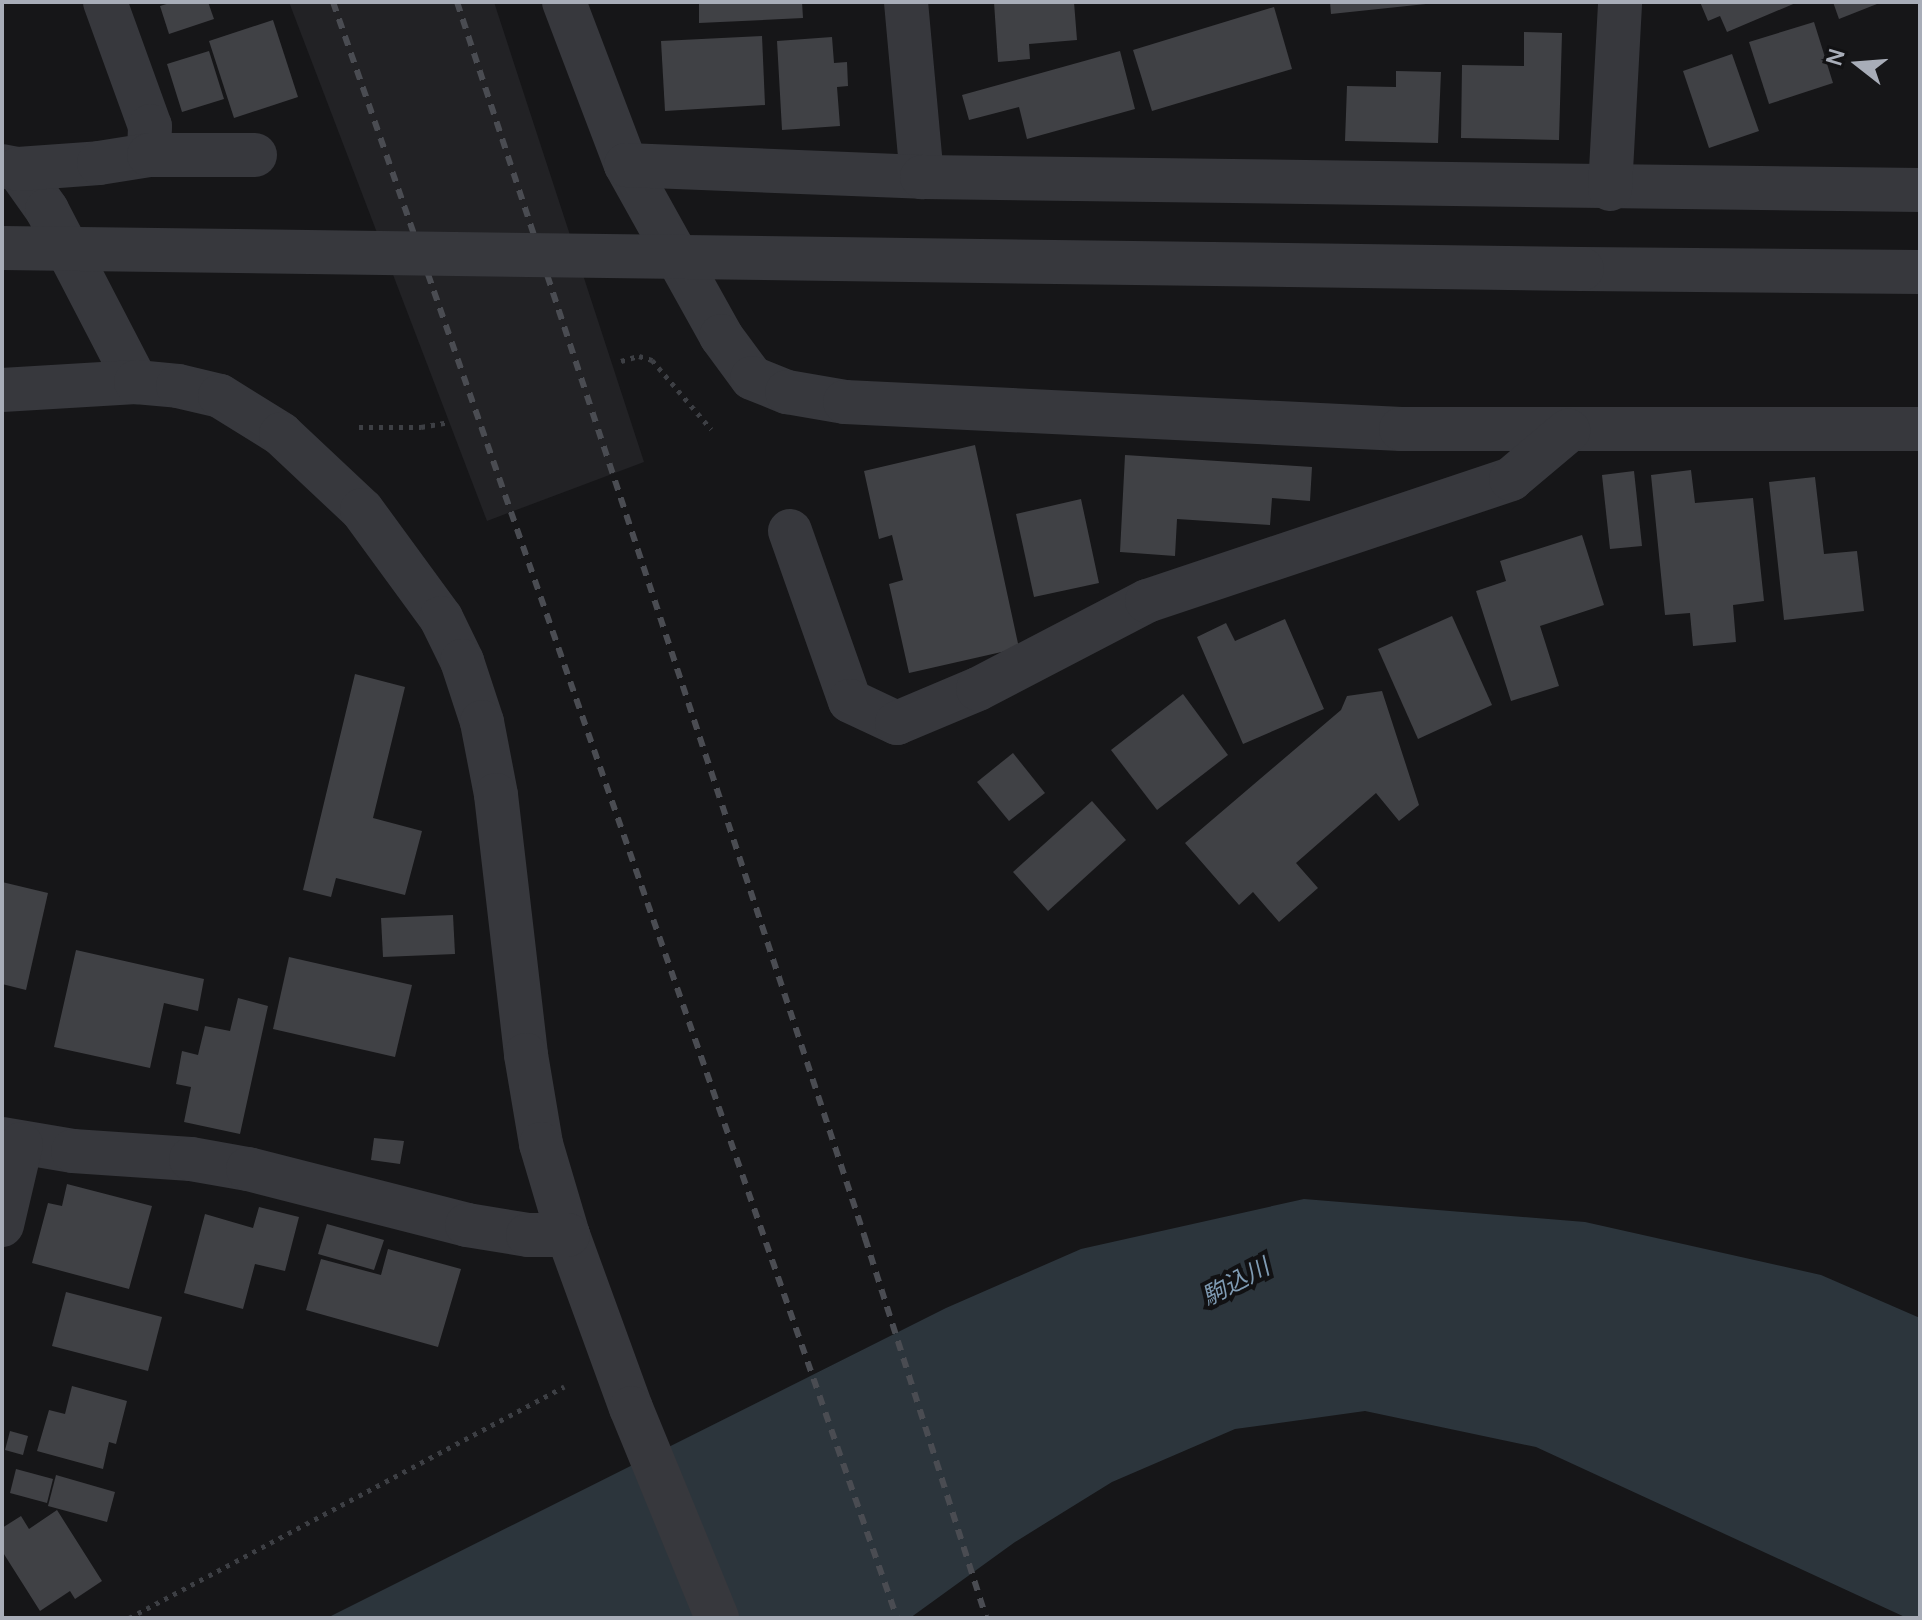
<!DOCTYPE html>
<meta charset="utf-8">
<style>
body{margin:0}
#map{position:relative;width:1922px;height:1620px;overflow:hidden;background:#161618;font-family:Manrope,"Noto Sans JP",sans-serif}
div>[style]{position:absolute}
.built>*{inset:0;background:#222225}
.water>*{inset:0;background:#2c353c}
.building>*{inset:0;background:#404145}
.path>*{height:5px;margin-top:-2.5px;transform-origin:0;background:repeating-linear-gradient(90deg,#3d3f44 0 4px,transparent 0 10px)}
.minor>*{height:44px;margin:-22px;padding:0 22px;transform-origin:22px;border-radius:22px;background:#37383d}
.rail>*{height:6px;margin-top:-3px;transform-origin:0;background:repeating-linear-gradient(90deg,#4a4c52 0 10px,transparent 0 18px)}
.minor-bridge>*{height:44px;margin:-22px;padding:0 22px;transform-origin:22px;border-radius:22px;background:#37383d}
span{translate:-50% -50%;white-space:nowrap;text-align:center;line-height:1.15;-webkit-text-stroke:8px #111113;paint-order:stroke}
.water-label{font-size:24px;color:#7f9bb3;font-style:italic}
.frame{position:absolute;inset:0;border:4px solid #a8adb8;pointer-events:none}
.north{position:absolute;left:1818px;top:24px;width:80px;height:80px;-webkit-text-stroke:6px #111113;paint-order:stroke;rotate:287deg;font-size:22px;font-weight:700;line-height:32px;text-align:center;color:#a8adb8}
.north::after{content:'';display:block;margin:auto;width:28px;height:36px;background:#a8adb8;clip-path:polygon(50% 0,100% 100%,50% 72%,0 100%)}
</style>
<div id="map">
<div class="built">
<div style="clip-path:polygon(289px 2px,494px 2px,644px 462px,487px 521px)"></div>
</div>
<div class="water">
<div style="clip-path:polygon(1304px 1199px,1585px 1222px,1821px 1275px,1920px 1318px,1920px 1618px,1907px 1618px,1536px 1447px,1365px 1411px,1235px 1429px,1112px 1482px,1015px 1542px,910px 1618px,327px 1618px,946px 1308px,1081px 1249px)"></div>
</div>
<div class="building">
<div style="clip-path:polygon(173px 2px,208px 2px,214px 19px,169px 34px,160px 6px)"></div>
<div style="clip-path:polygon(699px 2px,802px 2px,803px 18px,699px 23px)"></div>
<div style="clip-path:polygon(994px 2px,1074px 2px,1077px 40px,1029px 44px,1030px 59px,998px 62px)"></div>
<div style="clip-path:polygon(1330px 2px,1426px 2px,1426px 4px,1331px 14px)"></div>
<div style="clip-path:polygon(1700px 2px,1798px 2px,1727px 32px,1720px 16px,1708px 21px)"></div>
<div style="clip-path:polygon(1833px 2px,1882px 2px,1839px 19px)"></div>
<div style="clip-path:polygon(1274px 7px,1292px 69px,1152px 111px,1133px 50px)"></div>
<div style="clip-path:polygon(273px 20px,298px 97px,234px 118px,209px 41px)"></div>
<div style="clip-path:polygon(1814px 22px,1833px 83px,1769px 104px,1749px 42px)"></div>
<div style="clip-path:polygon(1524px 32px,1562px 33px,1559px 140px,1461px 138px,1462px 65px,1524px 66px)"></div>
<div style="clip-path:polygon(762px 36px,765px 105px,665px 111px,661px 41px)"></div>
<div style="clip-path:polygon(832px 37px,834px 63px,847px 62px,848px 86px,837px 87px,840px 126px,782px 130px,777px 41px)"></div>
<div style="clip-path:polygon(209px 51px,224px 99px,182px 112px,167px 64px)"></div>
<div style="clip-path:polygon(1120px 51px,1135px 109px,1027px 139px,1019px 107px,969px 120px,962px 95px)"></div>
<div style="clip-path:polygon(1732px 54px,1759px 131px,1709px 148px,1683px 71px)"></div>
<div style="clip-path:polygon(1396px 71px,1441px 72px,1438px 143px,1345px 141px,1347px 86px,1396px 87px)"></div>
<div style="clip-path:polygon(975px 445px,1019px 648px,909px 673px,889px 584px,903px 580px,892px 535px,879px 539px,864px 471px)"></div>
<div style="clip-path:polygon(1125px 455px,1312px 467px,1310px 501px,1272px 498px,1270px 525px,1177px 519px,1175px 556px,1120px 552px)"></div>
<div style="clip-path:polygon(1691px 470px,1695px 503px,1753px 498px,1764px 601px,1733px 605px,1736px 642px,1693px 646px,1690px 613px,1665px 615px,1651px 475px)"></div>
<div style="clip-path:polygon(1634px 471px,1642px 546px,1610px 549px,1602px 475px)"></div>
<div style="clip-path:polygon(1815px 477px,1824px 554px,1857px 551px,1864px 611px,1784px 620px,1769px 482px)"></div>
<div style="clip-path:polygon(1081px 499px,1099px 583px,1034px 597px,1016px 514px)"></div>
<div style="clip-path:polygon(1582px 535px,1604px 605px,1540px 626px,1559px 686px,1511px 701px,1476px 591px,1506px 581px,1500px 561px)"></div>
<div style="clip-path:polygon(1452px 616px,1492px 705px,1418px 739px,1378px 649px)"></div>
<div style="clip-path:polygon(1285px 619px,1324px 709px,1243px 744px,1197px 637px,1226px 623px,1235px 641px)"></div>
<div style="clip-path:polygon(355px 674px,405px 687px,373px 818px,422px 831px,405px 895px,336px 878px,331px 897px,303px 890px)"></div>
<div style="clip-path:polygon(1382px 691px,1419px 805px,1399px 821px,1376px 793px,1296px 863px,1318px 888px,1279px 922px,1253px 892px,1239px 905px,1185px 843px,1341px 710px,1347px 696px)"></div>
<div style="clip-path:polygon(1183px 694px,1228px 755px,1157px 810px,1111px 750px)"></div>
<div style="clip-path:polygon(1013px 753px,1045px 793px,1009px 821px,977px 782px)"></div>
<div style="clip-path:polygon(1092px 801px,1126px 840px,1048px 911px,1013px 872px)"></div>
<div style="clip-path:polygon(2px 882px,48px 893px,26px 990px,2px 984px)"></div>
<div style="clip-path:polygon(453px 915px,455px 954px,383px 957px,381px 918px)"></div>
<div style="clip-path:polygon(76px 950px,204px 979px,198px 1011px,164px 1003px,150px 1068px,54px 1047px)"></div>
<div style="clip-path:polygon(289px 957px,412px 985px,395px 1057px,273px 1029px)"></div>
<div style="clip-path:polygon(238px 998px,268px 1006px,240px 1134px,184px 1122px,191px 1087px,176px 1084px,182px 1051px,198px 1055px,205px 1026px,230px 1031px)"></div>
<div style="clip-path:polygon(374px 1138px,404px 1141px,400px 1164px,371px 1160px)"></div>
<div style="clip-path:polygon(67px 1184px,152px 1206px,129px 1289px,32px 1263px,48px 1203px,62px 1206px)"></div>
<div style="clip-path:polygon(259px 1207px,299px 1217px,285px 1271px,255px 1264px,243px 1309px,184px 1293px,205px 1214px,253px 1228px)"></div>
<div style="clip-path:polygon(327px 1224px,384px 1240px,374px 1270px,318px 1254px)"></div>
<div style="clip-path:polygon(388px 1249px,461px 1269px,438px 1347px,306px 1310px,321px 1259px,381px 1275px)"></div>
<div style="clip-path:polygon(66px 1292px,162px 1317px,148px 1371px,52px 1346px)"></div>
<div style="clip-path:polygon(72px 1386px,127px 1401px,116px 1444px,109px 1442px,103px 1469px,37px 1451px,49px 1410px,65px 1414px)"></div>
<div style="clip-path:polygon(10px 1431px,28px 1436px,23px 1455px,5px 1450px)"></div>
<div style="clip-path:polygon(16px 1469px,53px 1479px,47px 1503px,10px 1493px)"></div>
<div style="clip-path:polygon(56px 1475px,115px 1492px,107px 1522px,48px 1506px)"></div>
<div style="clip-path:polygon(57px 1510px,102px 1581px,75px 1599px,70px 1591px,40px 1611px,2px 1551px,2px 1528px,21px 1516px,29px 1529px)"></div>
</div>
<div class="path">
<div style="left:621px;top:361px;width:19px;rotate:-16deg"></div>
<div style="left:639px;top:356px;width:14px;rotate:17deg"></div>
<div style="left:652px;top:360px;width:91px;rotate:49.5deg"></div>
<div style="left:359px;top:427px;width:62px"></div>
<div style="left:421px;top:427px;width:29px;rotate:-10deg"></div>
<div style="left:129px;top:1618px;width:493px;rotate:-28deg"></div>
</div>
<div class="minor">
<div style="left:105px;top:2px;width:132px;rotate:70.1deg"></div>
<div style="left:150px;top:126px;width:29px;rotate:92deg"></div>
<div style="left:564px;top:2px;width:174px;rotate:69.2deg"></div>
<div style="left:626px;top:165px;width:196px;rotate:60.9deg"></div>
<div style="left:721px;top:336px;width:52px;rotate:53.6deg"></div>
<div style="left:752px;top:378px;width:38px;rotate:22deg"></div>
<div style="left:787px;top:392px;width:59px;rotate:9.8deg"></div>
<div style="left:845px;top:402px;width:557px;rotate:2.78deg"></div>
<div style="left:1401px;top:429px;width:519px"></div>
<div style="left:906px;top:2px;width:176px;rotate:84.8deg"></div>
<div style="left:626px;top:165px;width:296px;rotate:2.3deg"></div>
<div style="left:922px;top:177px;width:998px;rotate:0.75deg"></div>
<div style="left:2px;top:166px;width:16px;rotate:11deg"></div>
<div style="left:18px;top:169px;width:50px;rotate:54.7deg"></div>
<div style="left:47px;top:210px;width:194px;rotate:62.6deg"></div>
<div style="left:18px;top:169px;width:81px;rotate:-4.2deg"></div>
<div style="left:99px;top:163px;width:51px;rotate:-9.1deg"></div>
<div style="left:149px;top:155px;width:106px"></div>
<div style="left:1610px;top:189px;width:187px;rotate:-86.9deg"></div>
<div style="left:1582px;top:269px;width:338px;rotate:0.5deg"></div>
<div style="left:2px;top:390px;width:134px;rotate:-3.4deg"></div>
<div style="left:136px;top:382px;width:42px;rotate:5.4deg"></div>
<div style="left:178px;top:386px;width:43px;rotate:13.4deg"></div>
<div style="left:220px;top:396px;width:72px;rotate:31.9deg"></div>
<div style="left:281px;top:434px;width:111px;rotate:43.2deg"></div>
<div style="left:362px;top:510px;width:134px;rotate:53.8deg"></div>
<div style="left:441px;top:618px;width:48px;rotate:64deg"></div>
<div style="left:462px;top:661px;width:64px;rotate:71.8deg"></div>
<div style="left:482px;top:722px;width:74px;rotate:79.1deg"></div>
<div style="left:496px;top:795px;width:262px;rotate:83.4deg"></div>
<div style="left:526px;top:1055px;width:90px;rotate:80.4deg"></div>
<div style="left:541px;top:1144px;width:95px;rotate:73.5deg"></div>
<div style="left:568px;top:1235px;width:184px;rotate:70deg"></div>
<div style="left:631px;top:1408px;width:227px;rotate:67.7deg"></div>
<div style="left:790px;top:531px;width:180px;rotate:70.6deg"></div>
<div style="left:850px;top:701px;width:52px;rotate:25.1deg"></div>
<div style="left:897px;top:723px;width:88px;rotate:-22.8deg"></div>
<div style="left:978px;top:689px;width:191px;rotate:-27.5deg"></div>
<div style="left:1147px;top:601px;width:384px;rotate:-18.5deg"></div>
<div style="left:1511px;top:479px;width:75px;rotate:-40.1deg"></div>
<div style="left:2px;top:1139px;width:72px;rotate:9.6deg"></div>
<div style="left:73px;top:1151px;width:118px;rotate:3.9deg"></div>
<div style="left:191px;top:1159px;width:58px;rotate:10deg"></div>
<div style="left:248px;top:1169px;width:226px;rotate:14.3deg"></div>
<div style="left:467px;top:1225px;width:62px;rotate:9.3deg"></div>
<div style="left:528px;top:1235px;width:40px"></div>
<div style="left:2px;top:1225px;width:83px;rotate:-76.8deg"></div>
</div>
<div class="rail">
<div style="left:333px;top:2px;width:1712px;rotate:70.76deg"></div>
<div style="left:457px;top:2px;width:1302px;rotate:71.73deg"></div>
<div style="left:865px;top:1238px;width:399px;rotate:72.3deg"></div>
</div>
<div class="minor-bridge">
<div style="left:2px;top:248px;width:1580px;rotate:0.76deg"></div>
</div>
<div class="water-label">
<span style="left:1235px;top:1281px;rotate:-28deg">駒込川</span>
</div>
<div class="frame"></div>
<div class="north">N</div>
</div>
